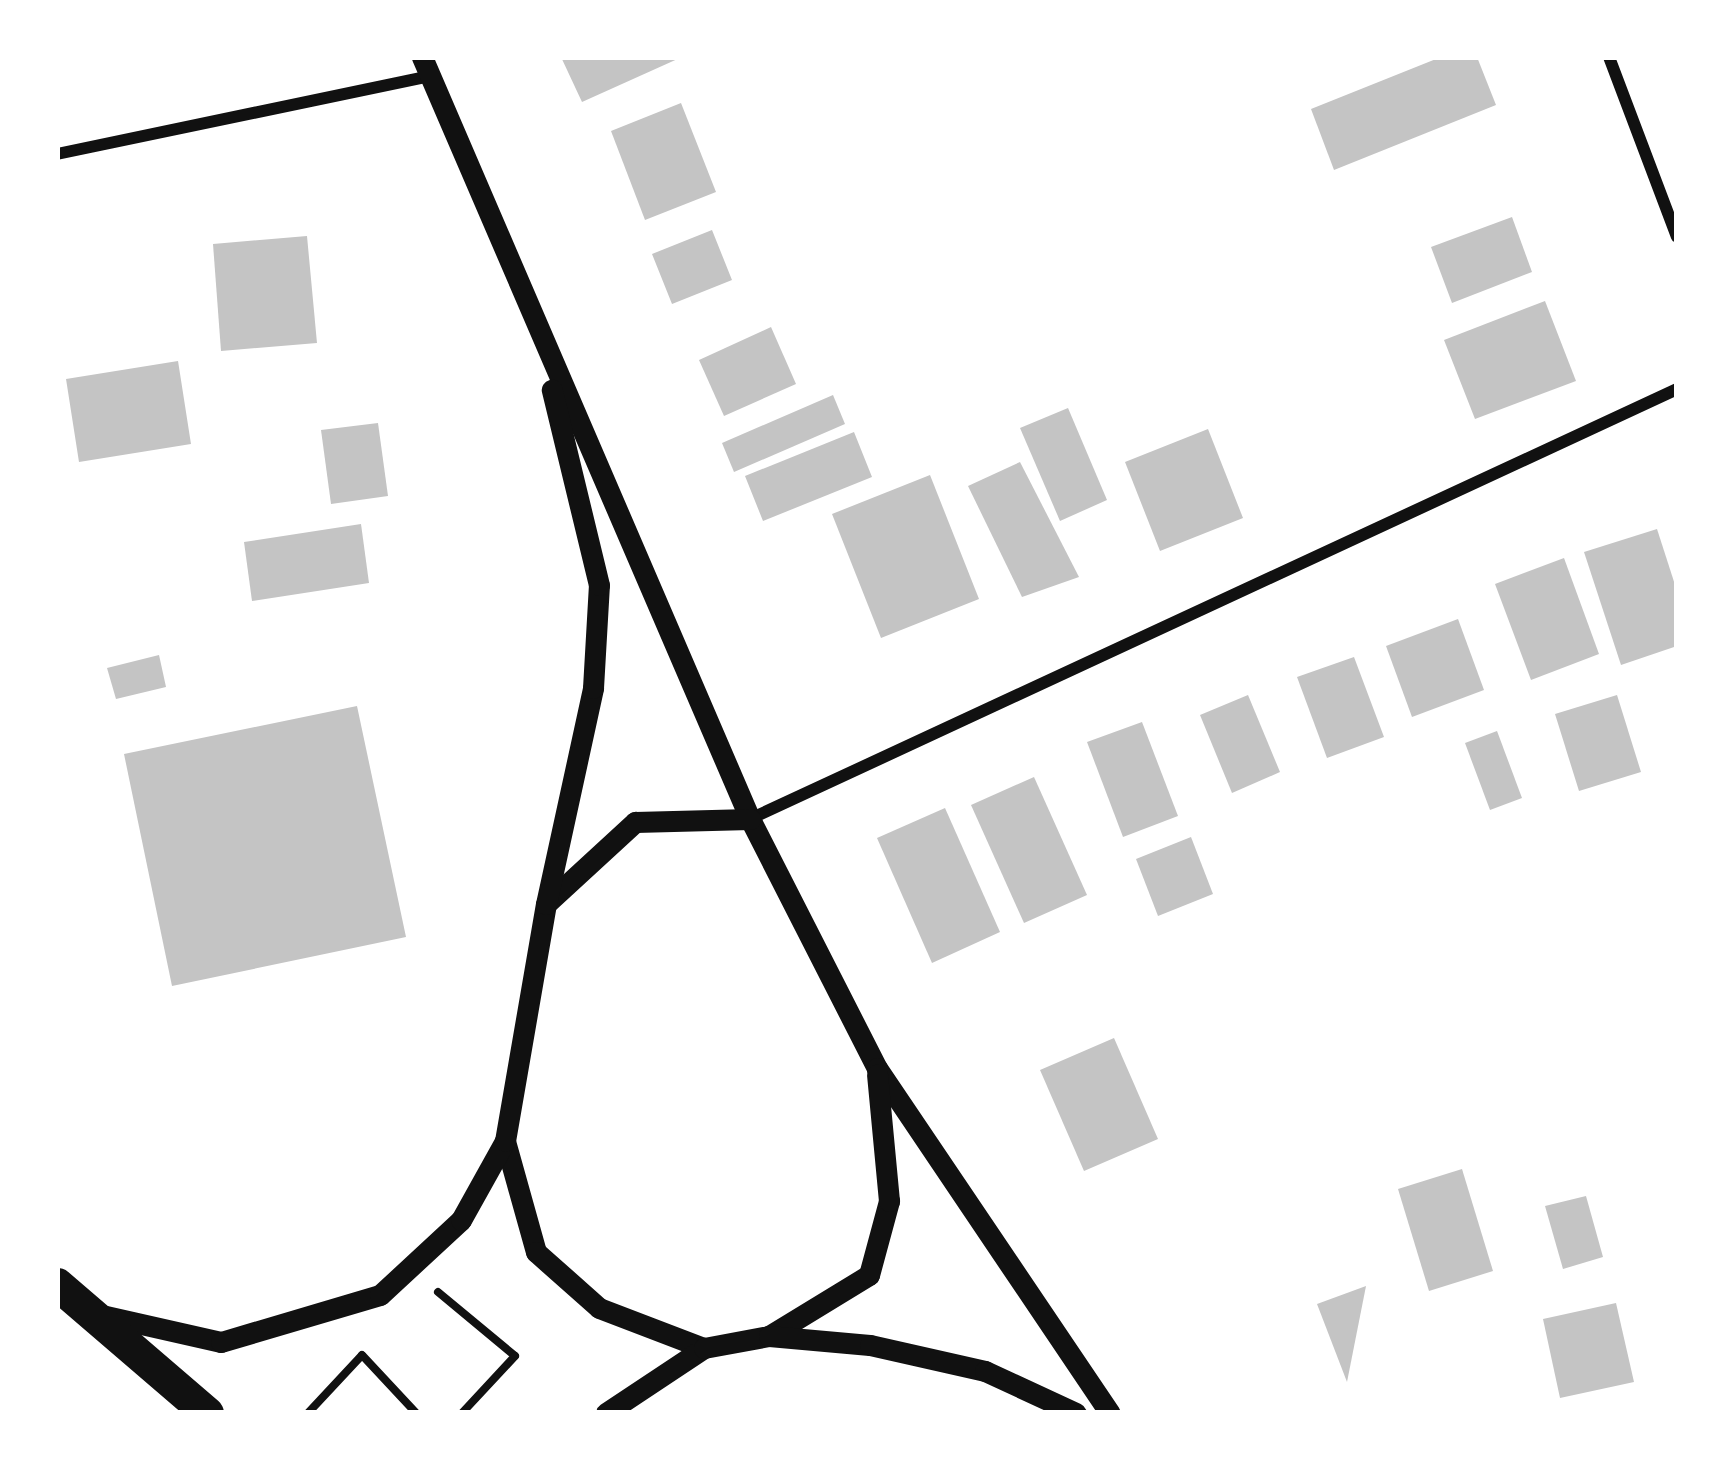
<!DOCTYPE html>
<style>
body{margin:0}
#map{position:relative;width:1734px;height:1470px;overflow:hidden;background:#fff;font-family:"Noto Serif",serif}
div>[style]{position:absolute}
.building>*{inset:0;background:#c4c4c4}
.path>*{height:8px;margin:-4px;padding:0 4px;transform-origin:4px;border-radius:4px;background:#111}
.minor>*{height:12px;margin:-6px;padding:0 6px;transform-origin:6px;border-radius:6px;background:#111}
.tertiary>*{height:21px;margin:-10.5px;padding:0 10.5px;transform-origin:10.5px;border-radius:10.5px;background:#111}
.trunk>*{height:33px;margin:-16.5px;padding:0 16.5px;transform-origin:16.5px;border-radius:16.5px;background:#111}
span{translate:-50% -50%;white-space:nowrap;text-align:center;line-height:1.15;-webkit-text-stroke:9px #fff;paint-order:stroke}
.frame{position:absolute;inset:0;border:60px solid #fff;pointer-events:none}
</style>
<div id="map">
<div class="building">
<div style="clip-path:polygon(561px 57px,682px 57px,582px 102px)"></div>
<div style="clip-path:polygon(1441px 57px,1477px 57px,1496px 105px,1334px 170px,1311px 109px)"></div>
<div style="clip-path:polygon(681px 103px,716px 192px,645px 220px,611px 131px)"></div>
<div style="clip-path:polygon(1512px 217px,1532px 272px,1452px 303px,1431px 247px)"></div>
<div style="clip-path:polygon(712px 230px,732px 280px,672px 304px,652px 254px)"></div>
<div style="clip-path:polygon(307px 236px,317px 343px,221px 351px,213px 244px)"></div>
<div style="clip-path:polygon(1545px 301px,1576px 381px,1475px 419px,1444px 340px)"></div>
<div style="clip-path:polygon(771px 327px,796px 384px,724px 416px,699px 360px)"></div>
<div style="clip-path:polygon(178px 361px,191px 444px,79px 462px,66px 379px)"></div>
<div style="clip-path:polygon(833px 395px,845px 424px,734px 472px,722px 443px)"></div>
<div style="clip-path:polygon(1068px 408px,1107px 500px,1060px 521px,1020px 428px)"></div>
<div style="clip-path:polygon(378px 423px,388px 496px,331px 504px,321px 430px)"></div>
<div style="clip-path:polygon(1208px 429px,1243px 518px,1160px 551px,1125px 462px)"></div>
<div style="clip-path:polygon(854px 432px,872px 477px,763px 521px,745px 476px)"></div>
<div style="clip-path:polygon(1020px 462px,1079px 577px,1022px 597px,968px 486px)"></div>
<div style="clip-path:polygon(930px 475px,979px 599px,881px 638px,832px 514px)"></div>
<div style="clip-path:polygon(361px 524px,369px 583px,252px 601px,244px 542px)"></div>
<div style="clip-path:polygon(1657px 529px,1677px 591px,1677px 646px,1621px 665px,1584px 552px)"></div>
<div style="clip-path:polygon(1564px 558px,1599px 654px,1531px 680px,1495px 584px)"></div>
<div style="clip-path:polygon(1458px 619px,1484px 690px,1412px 717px,1386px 646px)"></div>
<div style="clip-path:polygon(159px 655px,166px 687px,116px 699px,107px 668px)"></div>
<div style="clip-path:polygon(1354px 657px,1384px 737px,1327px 758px,1297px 677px)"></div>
<div style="clip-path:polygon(1248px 695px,1280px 772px,1232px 793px,1200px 715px)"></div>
<div style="clip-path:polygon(1617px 695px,1641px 772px,1579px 791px,1555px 714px)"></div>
<div style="clip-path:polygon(357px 706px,406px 937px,172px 986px,124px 754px)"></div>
<div style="clip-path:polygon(1142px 722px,1178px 816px,1123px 837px,1087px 742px)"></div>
<div style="clip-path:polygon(1497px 731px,1522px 798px,1490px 810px,1465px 743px)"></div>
<div style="clip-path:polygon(1034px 777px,1087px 895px,1024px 923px,971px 805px)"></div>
<div style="clip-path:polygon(945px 808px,1000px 932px,932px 963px,877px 838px)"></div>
<div style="clip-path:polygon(1191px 837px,1213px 894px,1158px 916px,1136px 859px)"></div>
<div style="clip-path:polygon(1114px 1038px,1158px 1139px,1084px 1171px,1040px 1070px)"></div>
<div style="clip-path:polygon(1462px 1169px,1493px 1271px,1429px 1291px,1398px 1189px)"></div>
<div style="clip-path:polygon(1586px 1196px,1603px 1257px,1563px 1269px,1545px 1206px)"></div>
<div style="clip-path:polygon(1366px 1286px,1347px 1382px,1317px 1304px)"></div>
<div style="clip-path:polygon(1616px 1303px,1634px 1382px,1560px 1398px,1543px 1319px)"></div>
</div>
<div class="path">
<div style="left:438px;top:1292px;width:100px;rotate:39.7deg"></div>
<div style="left:515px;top:1356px;width:78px;rotate:132.9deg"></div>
<div style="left:308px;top:1413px;width:79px;rotate:-47deg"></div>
<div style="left:362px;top:1355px;width:79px;rotate:47deg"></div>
</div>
<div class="minor">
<div style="left:1609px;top:57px;width:192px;rotate:69.3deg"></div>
<div style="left:57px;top:154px;width:382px;rotate:-11.8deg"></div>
<div style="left:750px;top:819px;width:1022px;rotate:-24.88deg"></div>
</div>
<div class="tertiary">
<div style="left:422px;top:57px;width:830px;rotate:66.71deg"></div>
<div style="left:750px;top:819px;width:280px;rotate:63deg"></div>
<div style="left:877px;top:1068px;width:416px;rotate:56deg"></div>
<div style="left:547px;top:903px;width:120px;rotate:-42.6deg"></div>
<div style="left:635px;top:822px;width:115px;rotate:-1.5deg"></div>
<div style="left:505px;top:1141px;width:115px;rotate:74.4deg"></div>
<div style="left:536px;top:1252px;width:84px;rotate:41.6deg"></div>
<div style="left:599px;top:1308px;width:112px;rotate:20.9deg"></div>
<div style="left:97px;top:1314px;width:127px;rotate:12.7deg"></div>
<div style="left:221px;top:1342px;width:166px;rotate:-16.5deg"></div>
<div style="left:380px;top:1295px;width:110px;rotate:-42.8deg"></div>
<div style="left:461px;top:1220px;width:90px;rotate:-60.9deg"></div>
<div style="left:505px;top:1141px;width:241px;rotate:-80.2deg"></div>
<div style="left:546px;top:904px;width:221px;rotate:-77.7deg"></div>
<div style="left:593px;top:688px;width:103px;rotate:-86.7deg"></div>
<div style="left:599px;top:585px;width:201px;rotate:-103.6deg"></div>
<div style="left:769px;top:1336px;width:117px;rotate:-31.4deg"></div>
<div style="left:869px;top:1275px;width:77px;rotate:-74.9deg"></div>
<div style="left:889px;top:1201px;width:127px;rotate:-95.4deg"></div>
<div style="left:606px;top:1413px;width:118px;rotate:-33.6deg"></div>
<div style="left:704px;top:1348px;width:66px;rotate:-10.5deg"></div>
<div style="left:769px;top:1336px;width:101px;rotate:5.1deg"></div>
<div style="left:870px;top:1345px;width:118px;rotate:12.7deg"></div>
<div style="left:985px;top:1371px;width:100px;rotate:24.8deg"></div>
</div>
<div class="trunk">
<div style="left:57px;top:1284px;width:198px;rotate:40.7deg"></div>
</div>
<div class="frame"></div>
</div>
